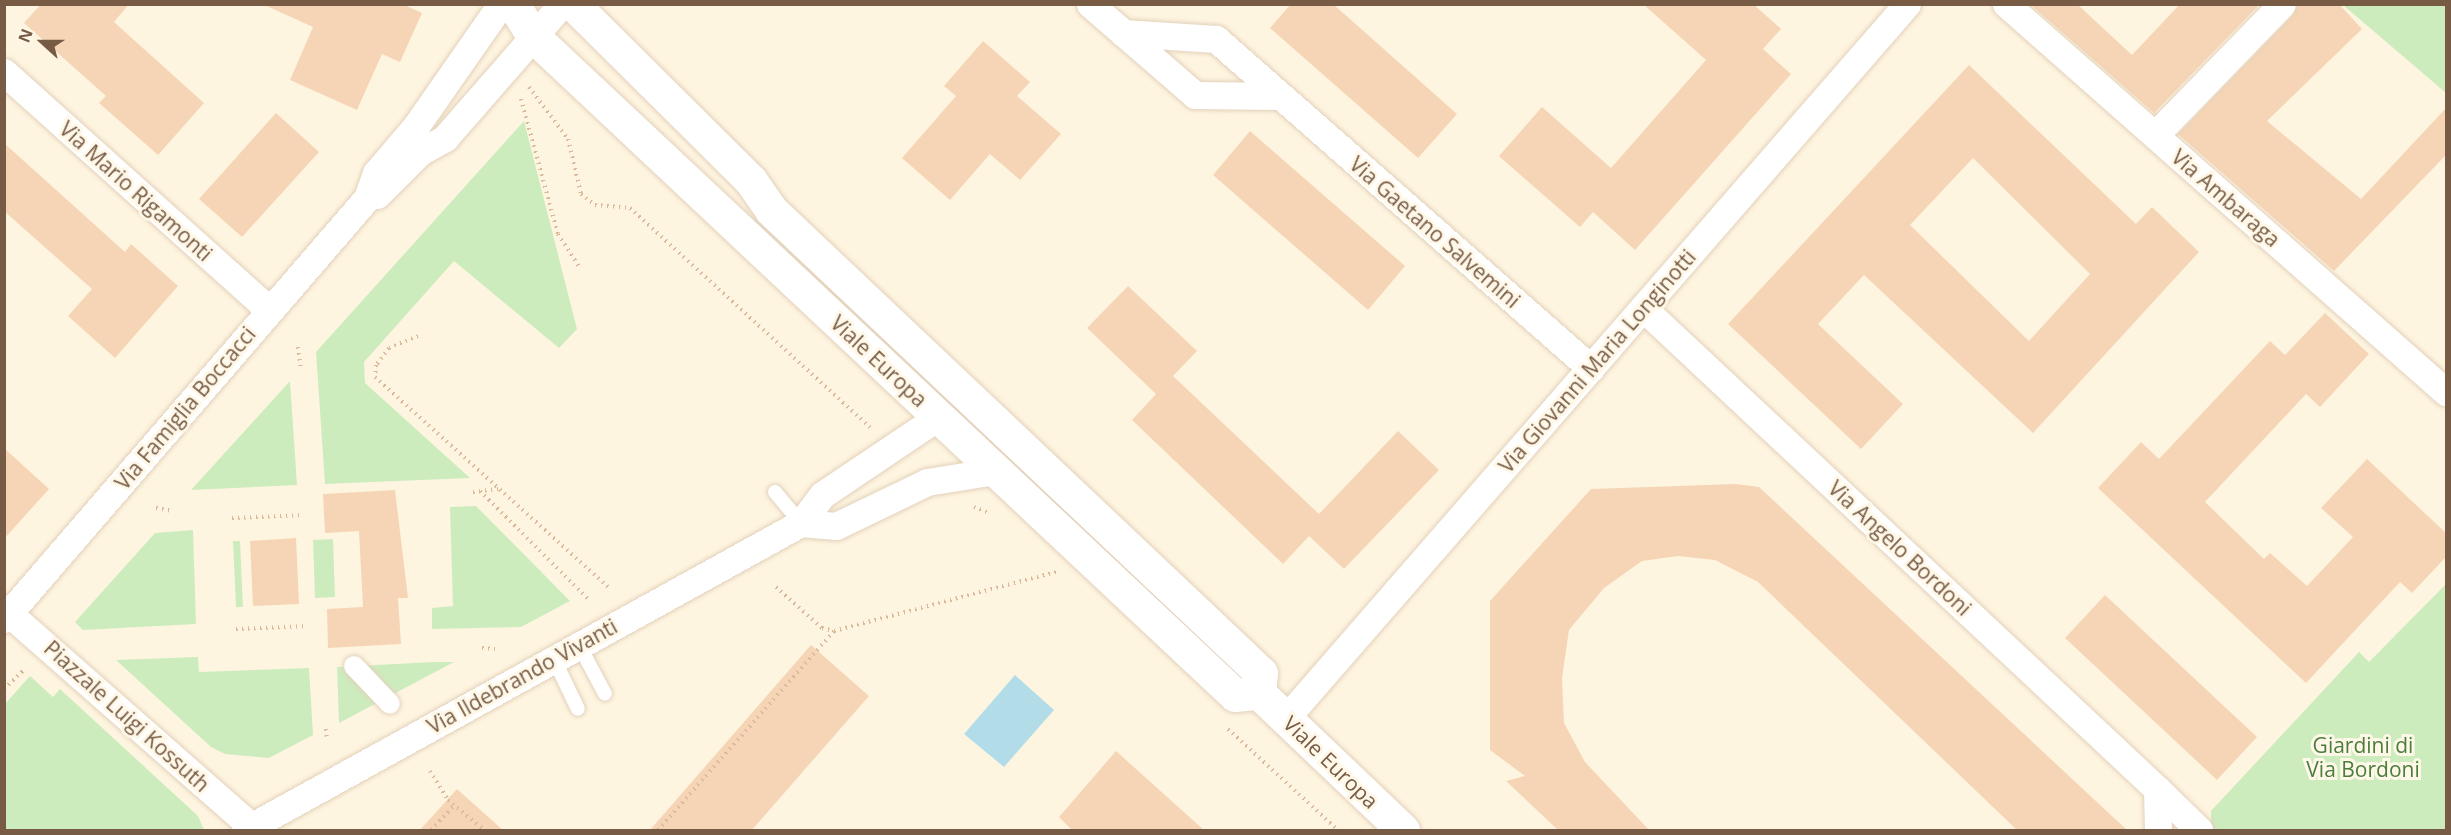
<!DOCTYPE html>
<style>
body{margin:0}
#map{position:relative;width:2451px;height:835px;overflow:hidden;background:#fef5e0;font-family:"Open Sans",sans-serif}
div>[style]{position:absolute}
.green>*{inset:0;background:#cdecbe}
.water>*{inset:0;background:#b3dce9}
.building>*{inset:0;background:#f6d5b6}
.path>*{height:4px;margin-top:-2px;transform-origin:0;background:repeating-linear-gradient(90deg,#dab899 0 1.5px,transparent 0 6px)}
.roads{filter:drop-shadow(0 0 2px #e3d1bb) drop-shadow(0 0 2px #e3d1bb)}
.service>*{height:14px;margin:-7px;padding:0 7px;transform-origin:7px;border-radius:7px;background:#fff}
.pedestrian>*{height:20px;margin:-10px;padding:0 10px;transform-origin:10px;border-radius:10px;background:#fff}
.minor>*{height:27px;margin:-13.5px;padding:0 13.5px;transform-origin:13.5px;border-radius:13.5px;background:#fff}
.tertiary>*{height:33px;margin:-16.5px;padding:0 16.5px;transform-origin:16.5px;border-radius:16.5px;background:#fff}
span{translate:-50% -50%;white-space:nowrap;text-align:center;line-height:1.15;-webkit-text-stroke:6px #fff8e8;paint-order:stroke}
.street-label{font-size:21px;color:#775b45}
.park-label{font-size:21px;color:#4a7e3c}
.frame{position:absolute;inset:0;border:6px solid #775b45;pointer-events:none}
.north{position:absolute;left:12px;top:12px;width:60px;height:60px;-webkit-text-stroke:4px #fff8e8;paint-order:stroke;rotate:291deg;font-size:16px;font-weight:700;line-height:24px;text-align:center;color:#775b45}
.north::after{content:'';display:block;margin:auto;width:21px;height:27px;background:#775b45;clip-path:polygon(50% 0,100% 100%,50% 72%,0 100%)}
</style>
<div id="map">
<div class="green">
<div style="clip-path:polygon(2343px 5px,2446px 5px,2446px 93px)"></div>
<div style="clip-path:polygon(524px 121px,577px 329px,559px 348px,454px 261px,364px 362px,365px 383px,470px 478px,325px 484px,316px 352px)"></div>
<div style="clip-path:polygon(290px 381px,297px 485px,191px 490px)"></div>
<div style="clip-path:polygon(476px 506px,570px 601px,521px 627px,432px 629px,432px 608px,453px 606px,450px 507px)"></div>
<div style="clip-path:polygon(193px 530px,196px 624px,83px 630px,75px 622px,155px 533px)"></div>
<div style="clip-path:polygon(333px 539px,335px 597px,315px 598px,313px 540px)"></div>
<div style="clip-path:polygon(233px 541px,240px 541px,243px 607px,236px 607px)"></div>
<div style="clip-path:polygon(2446px 584px,2446px 830px,2211px 830px,2211px 811px,2359px 652px,2369px 662px)"></div>
<div style="clip-path:polygon(198px 657px,199px 672px,309px 668px,313px 735px,269px 758px,225px 754px,211px 747px,116px 660px)"></div>
<div style="clip-path:polygon(434px 662px,454px 662px,339px 723px,337px 667px)"></div>
<div style="clip-path:polygon(30px 676px,53px 697px,60px 689px,198px 816px,204px 830px,5px 830px,5px 704px)"></div>
</div>
<div class="water">
<div style="clip-path:polygon(1015px 675px,1054px 710px,1004px 767px,964px 734px)"></div>
</div>
<div class="building">
<div style="clip-path:polygon(41px 4px,129px 4px,114px 22px,204px 103px,158px 155px,99px 103px,106px 96px,24px 23px)"></div>
<div style="clip-path:polygon(262px 4px,402px 4px,422px 13px,400px 62px,382px 54px,357px 110px,290px 80px,313px 27px)"></div>
<div style="clip-path:polygon(1291px 4px,1333px 4px,1457px 114px,1418px 158px,1270px 28px)"></div>
<div style="clip-path:polygon(1643px 4px,1753px 4px,1781px 29px,1763px 49px,1791px 74px,1635px 250px,1593px 212px,1580px 227px,1499px 156px,1542px 107px,1611px 168px,1706px 60px)"></div>
<div style="clip-path:polygon(2030px 4px,2077px 4px,2132px 55px,2180px 4px,2260px 4px,2154px 113px)"></div>
<div style="clip-path:polygon(2297px 4px,2339px 4px,2362px 29px,2267px 121px,2361px 199px,2446px 108px,2446px 155px,2334px 271px,2178px 134px,2293px 15px)"></div>
<div style="clip-path:polygon(983px 41px,1030px 82px,1017px 96px,1061px 134px,1020px 180px,990px 154px,950px 200px,902px 158px,956px 96px,944px 86px)"></div>
<div style="clip-path:polygon(evenodd,1969px 65px,2136px 224px,2152px 207px,2199px 252px,2033px 433px,1864px 275px,1818px 324px,1903px 404px,1861px 449px,1728px 324px,1969px 65px,1973px 158px,2090px 274px,2029px 341px,1910px 225px,1973px 158px)"></div>
<div style="clip-path:polygon(276px 113px,319px 152px,242px 237px,199px 199px)"></div>
<div style="clip-path:polygon(1250px 131px,1405px 266px,1368px 310px,1213px 175px)"></div>
<div style="clip-path:polygon(4px 143px,125px 252px,131px 244px,178px 286px,115px 358px,68px 316px,92px 289px,4px 211px)"></div>
<div style="clip-path:polygon(1128px 286px,1197px 351px,1173px 376px,1319px 514px,1398px 431px,1439px 470px,1344px 569px,1309px 536px,1283px 564px,1132px 420px,1156px 394px,1087px 328px)"></div>
<div style="clip-path:polygon(2325px 313px,2369px 354px,2320px 407px,2306px 394px,2205px 502px,2264px 559px,2270px 553px,2307px 586px,2353px 537px,2321px 508px,2367px 459px,2446px 533px,2446px 557px,2412px 593px,2400px 582px,2306px 683px,2098px 488px,2141px 442px,2159px 459px,2270px 341px,2285px 355px)"></div>
<div style="clip-path:polygon(4px 448px,49px 489px,4px 539px)"></div>
<div style="clip-path:polygon(1736px 484px,1759px 487px,2128px 831px,2018px 831px,1758px 582px,1715px 560px,1678px 556px,1642px 561px,1604px 588px,1569px 630px,1562px 678px,1564px 723px,1585px 762px,1650px 831px,1559px 831px,1506px 781px,1525px 776px,1490px 750px,1490px 601px,1591px 489px)"></div>
<div style="clip-path:polygon(395px 490px,408px 598px,398px 598px,401px 644px,328px 648px,327px 609px,363px 607px,359px 531px,325px 533px,323px 494px)"></div>
<div style="clip-path:polygon(296px 538px,299px 604px,253px 606px,250px 541px)"></div>
<div style="clip-path:polygon(2105px 595px,2257px 737px,2217px 780px,2065px 638px)"></div>
<div style="clip-path:polygon(811px 645px,869px 696px,751px 831px,649px 831px)"></div>
<div style="clip-path:polygon(1116px 751px,1205px 831px,1073px 831px,1059px 817px)"></div>
<div style="clip-path:polygon(457px 789px,467px 798px,504px 831px,419px 831px)"></div>
</div>
<div class="path">
<div style="left:529px;top:87px;width:65px;rotate:53.1deg"></div>
<div style="left:568px;top:139px;width:57px;rotate:76.7deg"></div>
<div style="left:581px;top:194px;width:18px;rotate:38deg"></div>
<div style="left:595px;top:205px;width:35px;rotate:5deg"></div>
<div style="left:630px;top:208px;width:325px;rotate:42.4deg"></div>
<div style="left:521px;top:99px;width:140px;rotate:74.7deg"></div>
<div style="left:558px;top:234px;width:40px;rotate:57.1deg"></div>
<div style="left:418px;top:336px;width:31px;rotate:158deg"></div>
<div style="left:389px;top:348px;width:21px;rotate:127deg"></div>
<div style="left:376px;top:365px;width:12px;rotate:95deg"></div>
<div style="left:375px;top:377px;width:315px;rotate:42deg"></div>
<div style="left:298px;top:347px;width:22px;rotate:82deg"></div>
<div style="left:480px;top:491px;width:153px;rotate:45deg"></div>
<div style="left:473px;top:492px;width:26px;rotate:-7deg"></div>
<div style="left:974px;top:507px;width:17px;rotate:21deg"></div>
<div style="left:156px;top:508px;width:17px;rotate:10deg"></div>
<div style="left:232px;top:518px;width:71px;rotate:-2.4deg"></div>
<div style="left:776px;top:587px;width:62px;rotate:41.7deg"></div>
<div style="left:822px;top:628px;width:12px;rotate:14deg"></div>
<div style="left:834px;top:631px;width:230px;rotate:-14.9deg"></div>
<div style="left:236px;top:629px;width:70px;rotate:-2.5deg"></div>
<div style="left:482px;top:648px;width:13px;rotate:4deg"></div>
<div style="left:4px;top:689px;width:29px;rotate:-44deg"></div>
<div style="left:326px;top:729px;width:10px;rotate:84deg"></div>
<div style="left:1228px;top:729px;width:149px;rotate:42.6deg"></div>
<div style="left:430px;top:771px;width:34px;rotate:58deg"></div>
<div style="left:448px;top:800px;width:47px;rotate:39.8deg"></div>
<div style="left:431px;top:830px;width:34px;rotate:-47deg"></div>
<div style="left:658px;top:830px;width:266px;rotate:-48.5deg"></div>
</div>
<div class="roads">
<div class="service">
<div style="left:775px;top:492px;width:40px;rotate:50deg"></div>
<div style="left:579px;top:645px;width:55px;rotate:62deg"></div>
<div style="left:554px;top:659px;width:55px;rotate:64.4deg"></div>
</div>
<div class="pedestrian">
<div style="left:354px;top:666px;width:52px;rotate:46.5deg"></div>
</div>
<div class="minor">
<div style="left:1090px;top:4px;width:139px;rotate:40.9deg"></div>
<div style="left:1195px;top:95px;width:83px;rotate:0.7deg"></div>
<div style="left:2006px;top:4px;width:587px;rotate:41.41deg"></div>
<div style="left:1123px;top:33px;width:93px;rotate:3.7deg"></div>
<div style="left:1216px;top:39px;width:499px;rotate:41.3deg"></div>
<div style="left:4px;top:72px;width:355px;rotate:41.9deg"></div>
<div style="left:2155px;top:135px;width:182px;rotate:-45.9deg"></div>
<div style="left:377px;top:195px;width:61px;rotate:-45deg"></div>
<div style="left:420px;top:152px;width:29px;rotate:-29deg"></div>
<div style="left:445px;top:138px;width:178px;rotate:-48.9deg"></div>
<div style="left:1643px;top:308px;width:704px;rotate:43.1deg"></div>
<div style="left:2157px;top:789px;width:41px;rotate:88.6deg"></div>
<div style="left:801px;top:523px;width:35px;rotate:5deg"></div>
<div style="left:836px;top:526px;width:101px;rotate:-25.8deg"></div>
<div style="left:927px;top:482px;width:69px;rotate:-9.2deg"></div>
<div style="left:4px;top:609px;width:326px;rotate:41.3deg"></div>
<div style="left:4px;top:619px;width:556px;rotate:-49.23deg"></div>
<div style="left:367px;top:198px;width:27px;rotate:-70deg"></div>
<div style="left:376px;top:173px;width:62px;rotate:-49.6deg"></div>
<div style="left:416px;top:126px;width:149px;rotate:-55.1deg"></div>
<div style="left:1286px;top:718px;width:946px;rotate:-48.98deg"></div>
<div style="left:2157px;top:789px;width:59px;rotate:44.3deg"></div>
<div style="left:245px;top:830px;width:635px;rotate:-28.91deg"></div>
<div style="left:801px;top:523px;width:35px;rotate:-53deg"></div>
<div style="left:822px;top:495px;width:140px;rotate:-33.9deg"></div>
</div>
<div class="tertiary">
<div style="left:513px;top:4px;width:39px;rotate:58deg"></div>
<div style="left:534px;top:37px;width:961px;rotate:43.19deg"></div>
<div style="left:1235px;top:695px;width:24px;rotate:-5deg"></div>
<div style="left:1259px;top:693px;width:199px;rotate:43.6deg"></div>
<div style="left:573px;top:4px;width:251px;rotate:44.8deg"></div>
<div style="left:751px;top:181px;width:35px;rotate:55deg"></div>
<div style="left:771px;top:210px;width:674px;rotate:43.38deg"></div>
<div style="left:1261px;top:673px;width:20px;rotate:96deg"></div>
</div>
</div>
<div class="street-label">
<span style="left:136px;top:191px;rotate:42deg">Via Mario Rigamonti</span>
<span style="left:2226px;top:198px;rotate:41deg">Via Ambaraga</span>
<span style="left:1435px;top:232px;rotate:41deg">Via Gaetano Salvemini</span>
<span style="left:879px;top:361px;rotate:43deg">Viale Europa</span>
<span style="left:1597px;top:361px;rotate:-49deg">Via Giovanni Maria Longinotti</span>
<span style="left:185px;top:408px;rotate:-50deg">Via Famiglia Boccacci</span>
<span style="left:1900px;top:548px;rotate:43deg">Via Angelo Bordoni</span>
<span style="left:522px;top:676px;rotate:-29deg">Via Ildebrando Vivanti</span>
<span style="left:127px;top:716px;rotate:42deg">Piazzale Luigi Kossuth</span>
<span style="left:1331px;top:762px;rotate:44deg">Viale Europa</span>
</div>
<div class="park-label">
<span style="left:2363px;top:757px">Giardini di<br>Via Bordoni</span>
</div>
<div class="frame"></div>
<div class="north">N</div>
</div>
